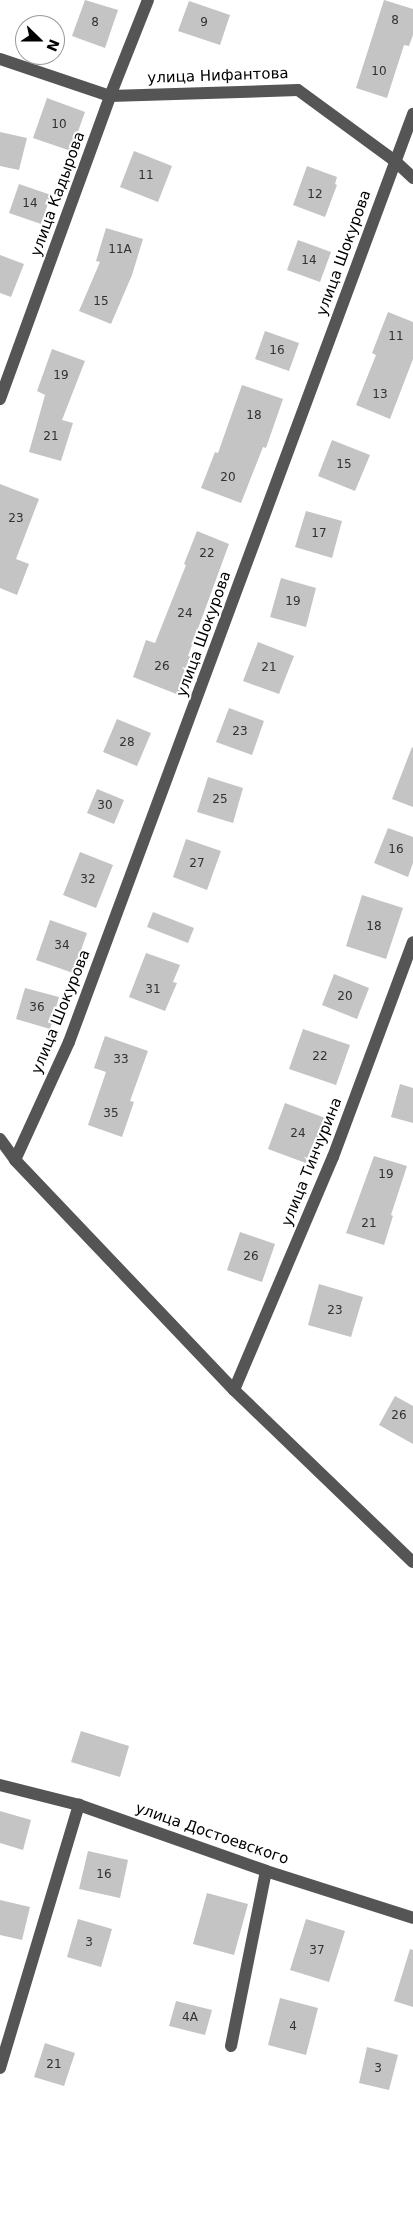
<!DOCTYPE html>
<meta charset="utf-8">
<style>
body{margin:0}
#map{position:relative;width:413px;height:2234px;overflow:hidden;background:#fff;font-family:"DejaVu Sans",sans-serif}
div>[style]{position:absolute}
.building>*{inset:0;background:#c4c4c4}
.minor>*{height:12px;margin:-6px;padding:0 6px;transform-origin:6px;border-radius:6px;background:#555}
span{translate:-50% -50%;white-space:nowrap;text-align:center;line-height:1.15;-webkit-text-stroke:4px #fff;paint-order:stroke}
.number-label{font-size:12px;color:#313131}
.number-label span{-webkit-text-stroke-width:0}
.street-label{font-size:15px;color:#000}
.north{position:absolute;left:15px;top:15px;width:50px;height:50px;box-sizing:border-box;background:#fff;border:1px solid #999;border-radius:50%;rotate:112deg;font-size:14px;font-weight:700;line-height:20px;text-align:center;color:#000}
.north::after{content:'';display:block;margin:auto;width:18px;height:22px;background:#000;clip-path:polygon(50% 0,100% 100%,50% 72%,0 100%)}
</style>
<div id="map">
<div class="building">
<div style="clip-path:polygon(85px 0,118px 10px,105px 48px,72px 36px)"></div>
<div style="clip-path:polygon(384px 0,413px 9px,413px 35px,409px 46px,404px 45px,387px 98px,356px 88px)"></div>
<div style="clip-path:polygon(189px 1px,230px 15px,220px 45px,178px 31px)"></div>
<div style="clip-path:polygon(47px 98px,85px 112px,71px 151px,33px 138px)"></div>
<div style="clip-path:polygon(0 132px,27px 138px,19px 170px,0 166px)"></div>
<div style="clip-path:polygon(134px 151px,172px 166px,158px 202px,120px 187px)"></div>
<div style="clip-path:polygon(307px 166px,337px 177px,335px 184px,337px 185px,325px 217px,293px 205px)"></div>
<div style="clip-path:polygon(19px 184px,51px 195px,41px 224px,9px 213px)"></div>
<div style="clip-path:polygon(106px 228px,143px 239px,132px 275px,111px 324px,79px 311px,100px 262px,96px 261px)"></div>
<div style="clip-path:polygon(298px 240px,331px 252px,320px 282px,287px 270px)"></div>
<div style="clip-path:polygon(0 255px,24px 264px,11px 297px,0 293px)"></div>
<div style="clip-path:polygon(388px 312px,413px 322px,413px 359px,390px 419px,356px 405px,376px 355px,372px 353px)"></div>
<div style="clip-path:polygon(265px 331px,299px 343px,289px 371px,255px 359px)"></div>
<div style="clip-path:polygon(52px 349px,85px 361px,62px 420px,73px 423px,61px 461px,29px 452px,45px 395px,37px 391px)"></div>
<div style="clip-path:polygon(242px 385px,283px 399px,266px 448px,263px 447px,241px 503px,201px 488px,215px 452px,218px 453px)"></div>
<div style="clip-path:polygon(332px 440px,370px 455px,355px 491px,318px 476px)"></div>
<div style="clip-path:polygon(0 484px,39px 499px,16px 559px,29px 564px,17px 595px,0 588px)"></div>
<div style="clip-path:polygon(306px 511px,342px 521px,332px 558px,295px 547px)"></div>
<div style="clip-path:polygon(197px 531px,229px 544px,188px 656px,192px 657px,179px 695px,133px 677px,146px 640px,155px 643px,186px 565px,184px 564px)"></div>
<div style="clip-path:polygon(281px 578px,316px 588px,306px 627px,270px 617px)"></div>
<div style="clip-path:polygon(258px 642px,294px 656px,279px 694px,243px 681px)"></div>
<div style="clip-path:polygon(229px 708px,264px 721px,252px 755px,216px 742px)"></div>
<div style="clip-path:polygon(117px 719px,151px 733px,137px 766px,103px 752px)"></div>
<div style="clip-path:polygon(412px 747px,413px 748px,413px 807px,392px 799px)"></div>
<div style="clip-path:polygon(208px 777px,243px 788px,233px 823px,197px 812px)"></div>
<div style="clip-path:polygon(97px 789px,124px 800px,114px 824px,87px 813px)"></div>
<div style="clip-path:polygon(388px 828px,413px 837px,413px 863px,408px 877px,374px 863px)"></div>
<div style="clip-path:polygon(186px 839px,221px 851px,207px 890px,173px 877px)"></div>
<div style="clip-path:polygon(80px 852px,113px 865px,96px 908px,63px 895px)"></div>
<div style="clip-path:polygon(362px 895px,403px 908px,386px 959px,346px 946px)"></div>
<div style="clip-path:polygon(153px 912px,194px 928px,188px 943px,147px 927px)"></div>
<div style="clip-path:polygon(50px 920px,87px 933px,73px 973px,36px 960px)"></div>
<div style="clip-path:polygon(146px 953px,180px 965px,173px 982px,177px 983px,165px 1011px,129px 997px)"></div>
<div style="clip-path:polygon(334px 974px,369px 988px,357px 1019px,322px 1005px)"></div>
<div style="clip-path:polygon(25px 988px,59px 997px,50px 1029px,16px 1019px)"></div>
<div style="clip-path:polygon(303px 1029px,350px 1045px,336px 1085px,289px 1069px)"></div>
<div style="clip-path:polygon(105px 1036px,148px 1051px,130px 1101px,134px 1102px,122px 1137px,88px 1125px,106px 1072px,94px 1068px)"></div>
<div style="clip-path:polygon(400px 1084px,413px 1088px,413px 1123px,391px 1117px)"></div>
<div style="clip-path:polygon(285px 1103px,328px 1119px,311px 1165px,268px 1149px)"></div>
<div style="clip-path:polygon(374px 1156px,407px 1166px,391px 1215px,393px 1216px,384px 1245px,346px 1233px)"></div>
<div style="clip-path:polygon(240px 1232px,275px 1244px,262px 1282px,227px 1270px)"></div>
<div style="clip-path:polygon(319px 1284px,363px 1297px,351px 1337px,308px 1325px)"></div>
<div style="clip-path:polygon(395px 1396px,413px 1406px,413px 1444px,379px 1425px)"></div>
<div style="clip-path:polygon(81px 1731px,129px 1746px,120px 1777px,71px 1762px)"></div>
<div style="clip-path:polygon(0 1811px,31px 1820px,23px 1850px,0 1843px)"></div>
<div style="clip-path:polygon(88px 1851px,128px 1860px,120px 1898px,79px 1889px)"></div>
<div style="clip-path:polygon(207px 1893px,248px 1904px,234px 1955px,193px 1944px)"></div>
<div style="clip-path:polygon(0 1900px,30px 1907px,22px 1940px,0 1935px)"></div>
<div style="clip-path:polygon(78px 1919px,112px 1929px,101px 1967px,67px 1957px)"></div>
<div style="clip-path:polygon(306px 1919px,345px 1931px,329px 1982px,290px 1970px)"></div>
<div style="clip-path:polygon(410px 1949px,413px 1950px,413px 2007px,394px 2001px)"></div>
<div style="clip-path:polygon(280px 1998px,318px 2008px,306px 2055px,268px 2045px)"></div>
<div style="clip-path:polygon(176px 2001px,212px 2010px,205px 2035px,169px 2026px)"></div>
<div style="clip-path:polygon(45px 2043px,75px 2053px,64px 2086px,34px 2077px)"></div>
<div style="clip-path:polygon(367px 2047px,398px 2055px,389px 2090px,359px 2083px)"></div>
</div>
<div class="minor">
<div style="left:0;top:59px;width:116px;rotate:18.6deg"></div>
<div style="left:110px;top:96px;width:188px;rotate:-1.8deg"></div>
<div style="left:298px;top:90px;width:120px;rotate:36.2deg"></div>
<div style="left:395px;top:161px;width:25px;rotate:43deg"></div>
<div style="left:0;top:399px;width:322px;rotate:-70deg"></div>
<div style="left:110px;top:96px;width:103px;rotate:-68.4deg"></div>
<div style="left:0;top:1139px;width:26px;rotate:54deg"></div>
<div style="left:15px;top:1160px;width:318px;rotate:46.4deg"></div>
<div style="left:234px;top:1390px;width:248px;rotate:43.9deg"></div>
<div style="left:15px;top:1160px;width:130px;rotate:-65.4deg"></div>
<div style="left:69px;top:1042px;width:990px;rotate:-69.66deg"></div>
<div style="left:234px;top:1390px;width:253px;rotate:-67deg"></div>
<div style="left:333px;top:1157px;width:229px;rotate:-69.6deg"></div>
<div style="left:0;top:1785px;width:81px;rotate:14.2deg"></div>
<div style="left:79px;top:1805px;width:198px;rotate:19.4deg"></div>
<div style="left:266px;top:1871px;width:154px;rotate:17.7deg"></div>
<div style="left:231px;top:2046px;width:178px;rotate:-78.7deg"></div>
<div style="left:0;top:2068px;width:275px;rotate:-73.3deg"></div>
</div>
<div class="number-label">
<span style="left:395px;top:21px">8</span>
<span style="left:95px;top:23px">8</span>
<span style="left:204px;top:23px">9</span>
<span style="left:379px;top:72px">10</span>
<span style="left:59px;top:125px">10</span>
<span style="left:146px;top:176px">11</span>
<span style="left:315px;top:195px">12</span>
<span style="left:30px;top:204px">14</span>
<span style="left:120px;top:250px">11А</span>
<span style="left:309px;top:261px">14</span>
<span style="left:101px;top:302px">15</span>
<span style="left:396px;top:337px">11</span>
<span style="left:277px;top:351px">16</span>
<span style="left:61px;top:376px">19</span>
<span style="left:380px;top:395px">13</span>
<span style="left:254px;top:416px">18</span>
<span style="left:51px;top:437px">21</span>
<span style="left:344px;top:465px">15</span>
<span style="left:228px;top:478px">20</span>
<span style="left:16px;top:519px">23</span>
<span style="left:319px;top:534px">17</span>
<span style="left:207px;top:554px">22</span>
<span style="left:293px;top:602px">19</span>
<span style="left:185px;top:614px">24</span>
<span style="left:162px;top:667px">26</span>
<span style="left:269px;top:668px">21</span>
<span style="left:240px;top:732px">23</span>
<span style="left:127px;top:743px">28</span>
<span style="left:220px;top:800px">25</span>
<span style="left:105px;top:806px">30</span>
<span style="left:396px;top:850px">16</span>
<span style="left:197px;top:864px">27</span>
<span style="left:88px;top:880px">32</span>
<span style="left:374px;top:927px">18</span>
<span style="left:62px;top:946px">34</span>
<span style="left:153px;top:990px">31</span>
<span style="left:345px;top:997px">20</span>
<span style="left:37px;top:1008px">36</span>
<span style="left:320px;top:1057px">22</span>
<span style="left:121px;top:1060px">33</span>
<span style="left:111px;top:1114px">35</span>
<span style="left:298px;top:1134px">24</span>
<span style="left:386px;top:1175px">19</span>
<span style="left:369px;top:1224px">21</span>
<span style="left:251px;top:1257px">26</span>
<span style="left:335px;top:1311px">23</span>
<span style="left:399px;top:1416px">26</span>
<span style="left:104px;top:1875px">16</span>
<span style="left:89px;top:1943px">3</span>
<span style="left:317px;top:1951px">37</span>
<span style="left:190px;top:2018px">4А</span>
<span style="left:293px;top:2027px">4</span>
<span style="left:54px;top:2065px">21</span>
<span style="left:378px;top:2069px">3</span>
</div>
<div class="street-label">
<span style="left:218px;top:76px;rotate:-2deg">улица Нифантова</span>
<span style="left:58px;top:194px;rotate:-70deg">улица Кадырова</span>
<span style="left:344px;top:253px;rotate:-70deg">улица Шокурова</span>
<span style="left:204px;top:634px;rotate:-70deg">улица Шокурова</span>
<span style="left:61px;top:1012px;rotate:-68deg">улица Шокурова</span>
<span style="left:312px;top:1162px;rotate:-68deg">улица Тинчурина</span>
<span style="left:212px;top:1834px;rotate:19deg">улица Достоевского</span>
</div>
<div class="north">N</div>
</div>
